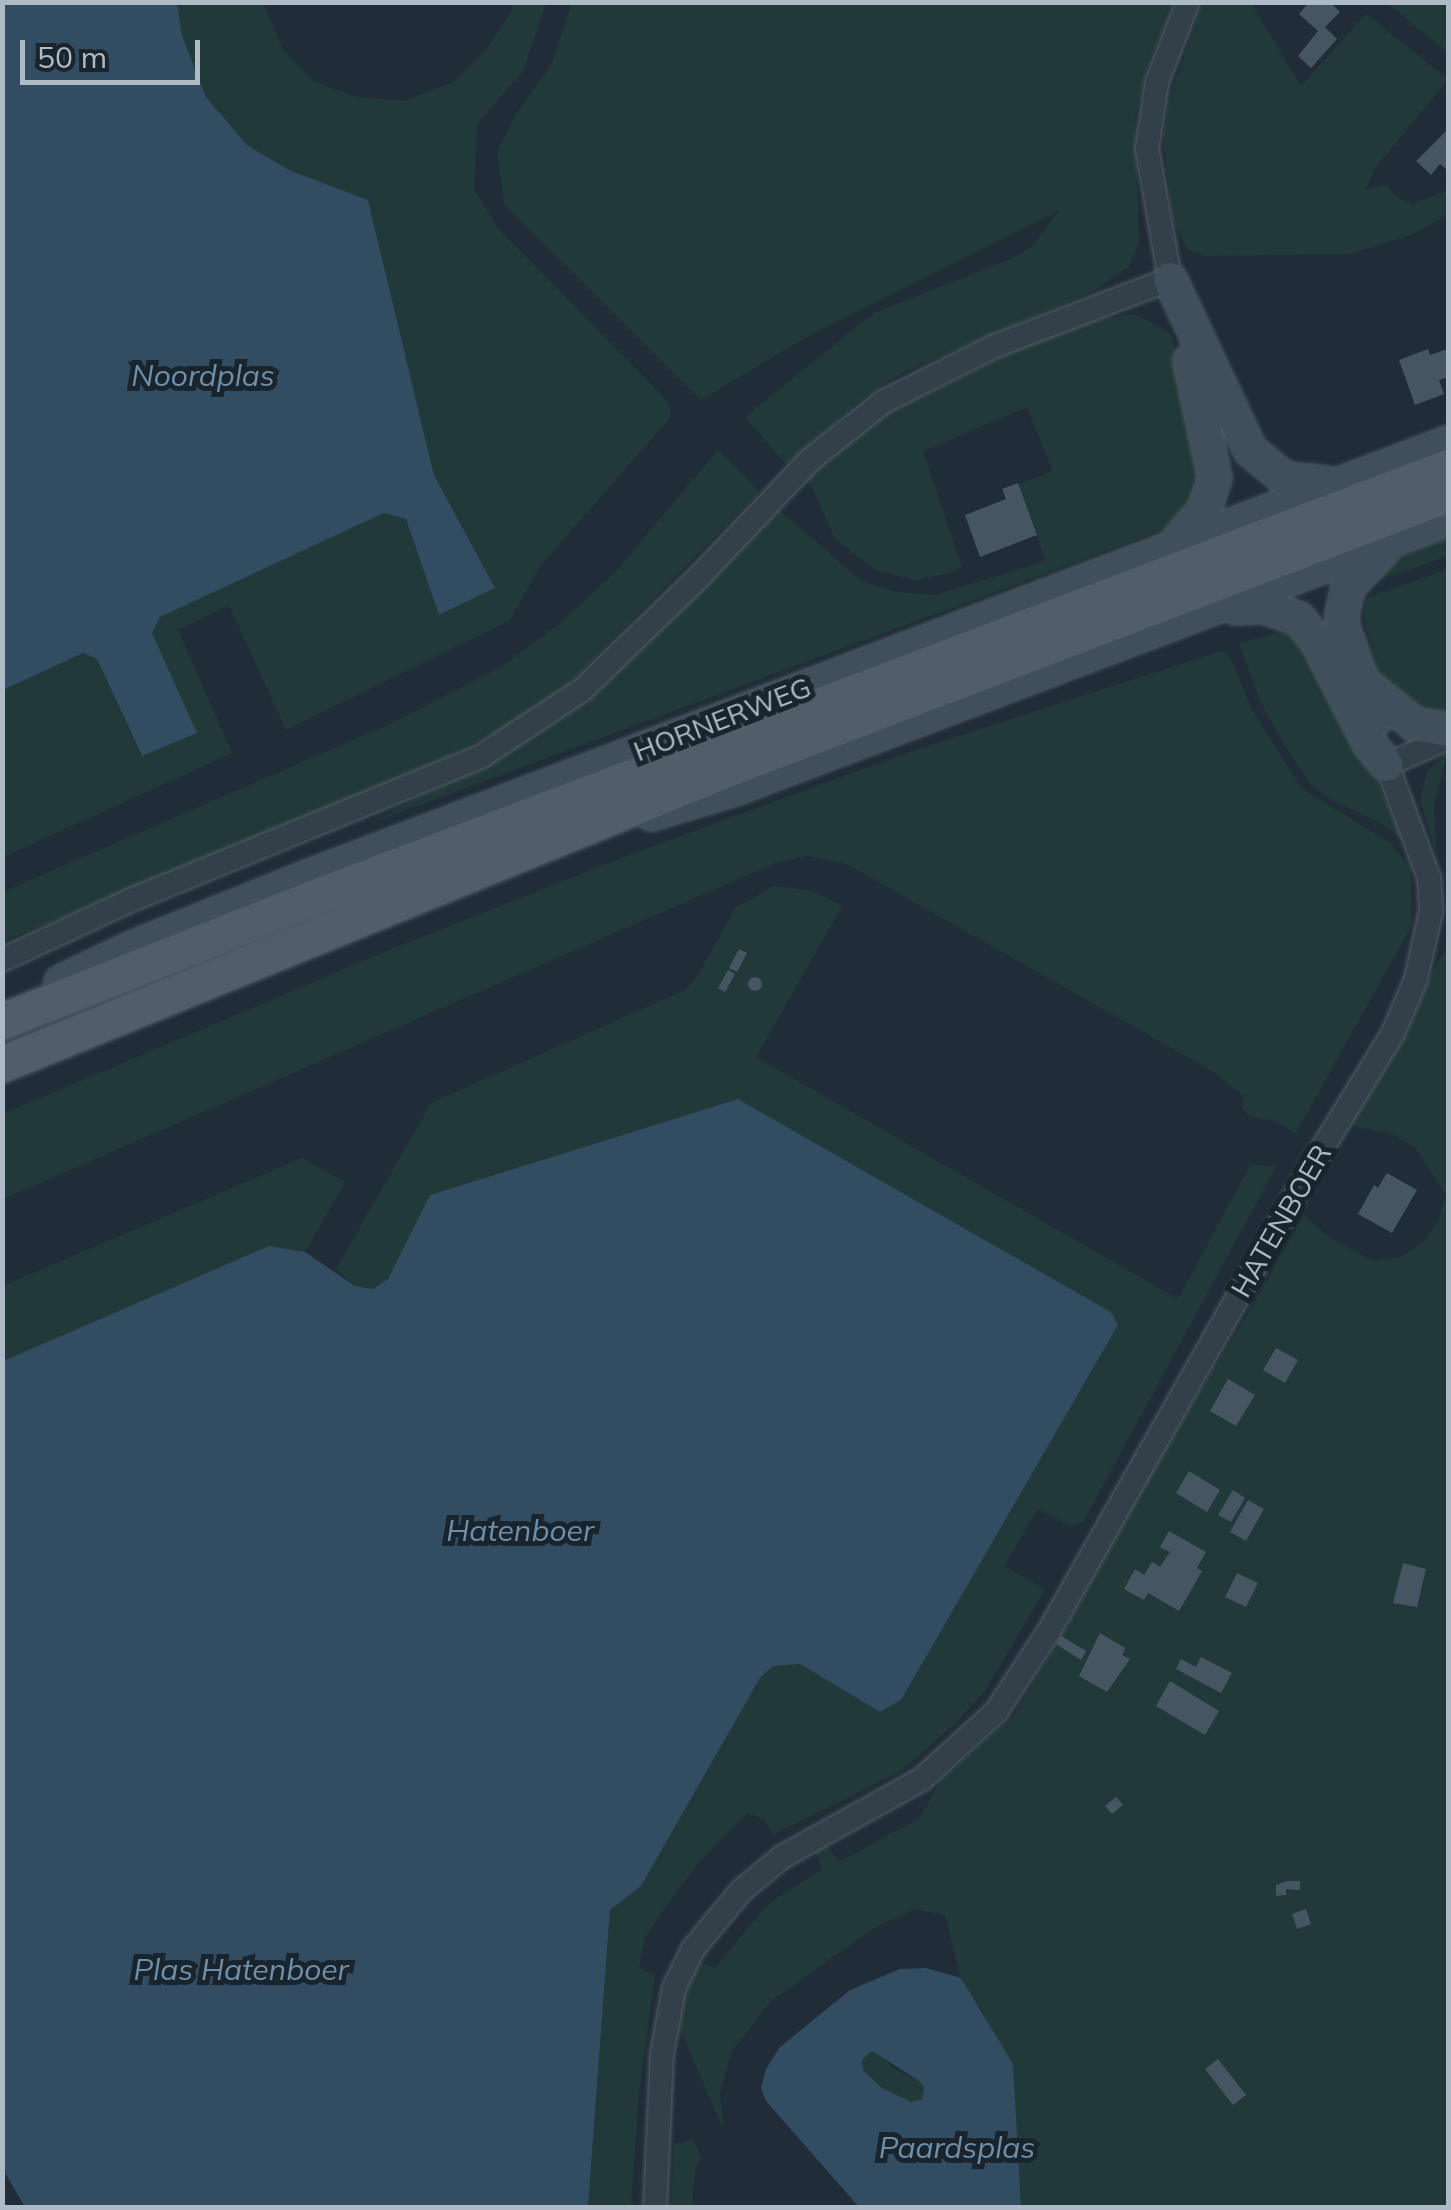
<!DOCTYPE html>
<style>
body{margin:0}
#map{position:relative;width:1451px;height:2210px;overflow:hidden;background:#202d38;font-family:Mulish,sans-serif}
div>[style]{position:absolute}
.green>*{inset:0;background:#223939}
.water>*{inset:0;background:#324c61}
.building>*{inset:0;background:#465562}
.round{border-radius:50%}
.roads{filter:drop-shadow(0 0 2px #515d66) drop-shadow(0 0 2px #515d66)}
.street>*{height:22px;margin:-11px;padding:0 11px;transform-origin:11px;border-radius:11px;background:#333f49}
.secondary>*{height:32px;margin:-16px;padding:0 16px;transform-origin:16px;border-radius:16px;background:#414f5c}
.primary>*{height:35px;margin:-17.5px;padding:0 17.5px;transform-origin:17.5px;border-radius:17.5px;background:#515e69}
span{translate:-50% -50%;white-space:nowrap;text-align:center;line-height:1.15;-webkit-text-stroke:10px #19242d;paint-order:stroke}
.street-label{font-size:28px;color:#aebac5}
.water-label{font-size:30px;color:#6d8faa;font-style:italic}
.frame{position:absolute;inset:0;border:5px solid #aebac5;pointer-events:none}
.scale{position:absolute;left:20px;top:40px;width:180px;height:45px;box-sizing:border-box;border:5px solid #aebac5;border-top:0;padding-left:12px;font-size:30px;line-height:35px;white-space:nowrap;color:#aebac5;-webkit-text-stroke:8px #19242d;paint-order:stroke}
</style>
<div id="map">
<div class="green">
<div style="clip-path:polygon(177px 3px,263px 3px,283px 50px,313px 81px,355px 97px,404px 101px,454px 82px,485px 51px,512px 11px,512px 3px,546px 3px,523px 71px,477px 124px,474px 189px,497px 227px,670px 404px,670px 418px,540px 566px,510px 620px,286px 730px,229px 605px,178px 630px,232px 753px,3px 857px,2px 690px,83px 653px,97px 659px,141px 756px,196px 732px,152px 633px,160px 617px,384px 513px,406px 519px,439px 615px,495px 588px,434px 475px,368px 200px,289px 170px,247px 145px,206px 97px,182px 35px)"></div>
<div style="clip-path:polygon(572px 3px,1173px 3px,1147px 68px,1135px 117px,1139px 244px,1129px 266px,1094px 291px,898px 375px,856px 404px,787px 465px,745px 417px,874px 313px,1011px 259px,1032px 247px,1059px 211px,803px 339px,701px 400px,504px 204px,497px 152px,514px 117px,552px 63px)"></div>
<div style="clip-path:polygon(1203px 3px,1251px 3px,1301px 86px,1366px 14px,1448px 79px,1374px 170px,1366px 189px,1386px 185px,1396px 197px,1413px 204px,1448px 190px,1448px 214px,1414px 234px,1349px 254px,1207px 256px,1188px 250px,1173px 221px,1163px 138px,1169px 99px)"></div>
<div style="clip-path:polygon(1387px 3px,1448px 3px,1448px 53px)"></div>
<div style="clip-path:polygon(1135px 314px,1171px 334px,1202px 461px,1199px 491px,1186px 509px,1157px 532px,368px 824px,540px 733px,580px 704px,703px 589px,778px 509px,863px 582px,896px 592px,935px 595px,1046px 561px,1018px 485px,1053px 471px,1027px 407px,923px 451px,962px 568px,950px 573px,916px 580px,877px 571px,835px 539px,807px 476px,889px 411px,949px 381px,1023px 345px,1100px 319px)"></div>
<div style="clip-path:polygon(718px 450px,760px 492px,568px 685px,505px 727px,403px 780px,3px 941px,3px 892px,390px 724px,501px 667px,558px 625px,616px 571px)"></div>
<div style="clip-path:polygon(1448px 537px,1448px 556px,1368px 584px,1398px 557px)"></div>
<div style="clip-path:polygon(1448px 569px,1448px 719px,1433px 720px,1381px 680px,1363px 617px,1367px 598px)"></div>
<div style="clip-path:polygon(1283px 632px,1301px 642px,1354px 731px,1404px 841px,1383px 824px,1328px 798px,1310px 783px,1285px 746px,1261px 703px,1239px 643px)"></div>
<div style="clip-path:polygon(1218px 652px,1225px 653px,1233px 663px,1251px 708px,1302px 789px,1389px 842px,1411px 868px,1412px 925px,1296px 1133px,1275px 1121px,1250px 1117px,1242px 1108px,1243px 1096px,1214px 1072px,847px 864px,807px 856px,775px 863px,3px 1199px,3px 1114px,394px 948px,640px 851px,907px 753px)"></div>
<div style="clip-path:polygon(1448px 751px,1434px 805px,1436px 852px,1420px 801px,1427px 772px)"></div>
<div style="clip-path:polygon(774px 886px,809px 890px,842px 906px,756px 1057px,1178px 1299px,1251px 1164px,1276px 1167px,1083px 1522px,1071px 1526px,1038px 1509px,1004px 1566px,1045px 1589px,985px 1691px,956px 1723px,902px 1770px,851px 1796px,773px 1834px,764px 1819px,747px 1813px,699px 1862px,666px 1906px,645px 1938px,639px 1968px,655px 1975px,639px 2092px,631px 2207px,588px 2207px,610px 1910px,641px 1886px,760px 1678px,773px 1666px,800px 1664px,880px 1712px,901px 1699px,1118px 1325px,1111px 1312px,738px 1099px,430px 1195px,388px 1279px,373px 1289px,355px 1286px,336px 1269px,431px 1103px,683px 991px,697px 977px,735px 908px)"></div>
<div style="clip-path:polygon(1448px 950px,1448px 2207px,1021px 2207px,984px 2014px,961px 1978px,945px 1915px,915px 1909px,875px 1927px,771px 2001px,731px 2052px,720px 2093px,724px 2131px,680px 2029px,681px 2006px,699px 1960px,715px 1968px,768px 1904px,823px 1869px,814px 1850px,826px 1844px,839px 1862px,920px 1818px,940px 1781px,1014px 1715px,1080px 1603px,1140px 1487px,1257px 1299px,1304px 1215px,1328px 1237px,1373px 1261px,1401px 1257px,1422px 1243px,1438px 1222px,1446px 1195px,1416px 1148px,1392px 1134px,1348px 1125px,1406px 1034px,1437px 962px)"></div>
<div style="clip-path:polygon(302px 1158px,345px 1182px,305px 1252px,269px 1246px,3px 1361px,3px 1286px)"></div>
<div style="clip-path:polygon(872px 2051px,881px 2054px,892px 2068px,918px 2080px,924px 2086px,922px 2099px,911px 2102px,882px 2088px,863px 2070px,862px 2060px)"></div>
<div style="clip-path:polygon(694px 2140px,701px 2159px,695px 2169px,692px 2207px,671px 2207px,674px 2144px)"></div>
</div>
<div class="water">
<div style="clip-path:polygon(2px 3px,177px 3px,182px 35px,206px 97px,247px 145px,289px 170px,368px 200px,434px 475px,495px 588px,439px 615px,406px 519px,384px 513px,160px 617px,152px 633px,197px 733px,142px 756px,97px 659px,83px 653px,3px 690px)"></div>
<div style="clip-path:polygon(738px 1099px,1111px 1312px,1118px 1325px,901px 1700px,880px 1712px,800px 1664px,773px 1666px,760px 1678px,641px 1886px,610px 1910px,588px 2207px,25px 2207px,2px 2168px,3px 1361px,269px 1246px,305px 1252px,355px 1286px,373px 1289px,388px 1279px,430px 1195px)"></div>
<div style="clip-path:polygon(evenodd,926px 1968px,961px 1978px,1013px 2064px,1021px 2207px,859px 2207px,766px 2101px,761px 2088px,766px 2069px,779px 2048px,850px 1990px,900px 1969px,926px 1968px,872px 2051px,918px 2080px,924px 2087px,922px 2099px,911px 2102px,882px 2088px,863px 2070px,862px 2060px,872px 2051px)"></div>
</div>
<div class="building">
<div style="clip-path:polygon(1309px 2px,1330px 2px,1340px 12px,1325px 27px,1337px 39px,1311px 68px,1298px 56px,1318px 31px,1299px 14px)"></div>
<div style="clip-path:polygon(1448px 129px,1448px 171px,1440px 164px,1431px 175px,1416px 161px)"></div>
<div style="clip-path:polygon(1428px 349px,1430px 355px,1448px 349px,1448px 377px,1439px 380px,1444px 394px,1415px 405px,1399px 360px)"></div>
<div style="clip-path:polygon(1018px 483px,1037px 535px,980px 557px,965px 515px,1006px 499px,1002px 489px)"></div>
<div style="clip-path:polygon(739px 949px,747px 953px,737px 972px,729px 968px)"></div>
<div style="clip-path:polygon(728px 970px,735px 974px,725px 992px,718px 988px)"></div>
<div class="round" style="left:748px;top:977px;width:14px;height:14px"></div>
<div style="clip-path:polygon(1387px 1173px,1417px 1190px,1392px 1233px,1358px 1214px,1374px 1185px,1378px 1188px)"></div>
<div style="clip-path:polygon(1276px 1348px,1298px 1360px,1285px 1383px,1263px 1370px)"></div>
<div style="clip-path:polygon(1228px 1379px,1255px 1395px,1236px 1426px,1210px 1411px)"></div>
<div style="clip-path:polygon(1189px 1471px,1220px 1490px,1207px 1512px,1176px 1493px)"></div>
<div style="clip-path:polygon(1233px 1490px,1245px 1498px,1231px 1522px,1218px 1515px)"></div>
<div style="clip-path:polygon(1248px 1500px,1264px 1509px,1246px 1541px,1230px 1532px)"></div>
<div style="clip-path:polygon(1169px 1531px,1206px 1552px,1197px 1568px,1202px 1571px,1179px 1611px,1148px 1593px,1144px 1600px,1124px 1589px,1135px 1569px,1144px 1575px,1152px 1562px,1160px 1567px,1170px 1552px,1160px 1547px)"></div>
<div style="clip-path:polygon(1403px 1563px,1426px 1569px,1417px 1607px,1393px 1603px)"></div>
<div style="clip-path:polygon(1237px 1573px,1258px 1583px,1246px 1607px,1225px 1597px)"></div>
<div style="clip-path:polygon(1100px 1633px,1125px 1648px,1122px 1655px,1130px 1659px,1107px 1692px,1079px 1676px)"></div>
<div style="clip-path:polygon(1061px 1636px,1086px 1651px,1081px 1660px,1056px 1644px)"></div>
<div style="clip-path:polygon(1201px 1657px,1232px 1673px,1221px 1693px,1176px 1669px,1181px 1659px,1196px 1667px)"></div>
<div style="clip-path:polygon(1170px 1681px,1219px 1711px,1205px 1735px,1156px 1706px)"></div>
<div style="clip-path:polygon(1116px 1797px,1123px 1805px,1112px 1814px,1105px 1806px)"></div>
<div style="clip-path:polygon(1287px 1881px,1300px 1881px,1300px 1890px,1286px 1889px,1286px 1895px,1276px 1896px,1276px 1885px)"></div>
<div style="clip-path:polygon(1306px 1909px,1311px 1924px,1297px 1929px,1292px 1914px)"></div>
<div style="clip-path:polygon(1218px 2059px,1246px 2095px,1233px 2105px,1205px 2069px)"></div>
</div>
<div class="roads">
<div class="street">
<div style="left:2px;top:960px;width:140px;rotate:-24.9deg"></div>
<div style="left:129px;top:901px;width:382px;rotate:-22.3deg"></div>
<div style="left:482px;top:756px;width:120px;rotate:-33.4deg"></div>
<div style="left:582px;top:690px;width:160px;rotate:-44deg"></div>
<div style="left:697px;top:579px;width:164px;rotate:-46.5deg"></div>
<div style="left:810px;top:460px;width:93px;rotate:-38.5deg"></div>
<div style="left:883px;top:402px;width:125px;rotate:-26.6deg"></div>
<div style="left:995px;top:346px;width:187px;rotate:-20.9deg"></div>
<div style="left:1170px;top:279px;width:132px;rotate:-100deg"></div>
<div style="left:1147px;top:149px;width:68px;rotate:-81.5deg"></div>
<div style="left:1157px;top:82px;width:86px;rotate:-68.8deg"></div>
<div style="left:655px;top:2208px;width:154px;rotate:-87.4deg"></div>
<div style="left:662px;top:2054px;width:67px;rotate:-79.7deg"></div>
<div style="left:674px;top:1988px;width:43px;rotate:-64deg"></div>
<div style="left:693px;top:1949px;width:75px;rotate:-50.4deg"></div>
<div style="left:741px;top:1891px;width:53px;rotate:-39.7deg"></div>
<div style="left:782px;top:1857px;width:160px;rotate:-29.1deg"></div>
<div style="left:922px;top:1779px;width:100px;rotate:-42.2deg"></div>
<div style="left:996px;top:1712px;width:97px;rotate:-56.8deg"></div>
<div style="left:1049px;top:1631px;width:539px;rotate:-60.53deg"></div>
<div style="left:1314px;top:1162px;width:151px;rotate:-58.5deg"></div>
<div style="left:1393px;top:1033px;width:59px;rotate:-66.9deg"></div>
<div style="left:1416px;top:979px;width:70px;rotate:-77.6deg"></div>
<div style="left:1431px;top:911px;width:33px;rotate:-93deg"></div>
<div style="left:1429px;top:878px;width:121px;rotate:-110.4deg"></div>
<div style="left:1387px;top:765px;width:67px;rotate:-23.9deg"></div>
</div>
<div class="secondary">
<div style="left:1170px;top:279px;width:189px;rotate:64.9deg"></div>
<div style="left:1250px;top:450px;width:45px;rotate:39.6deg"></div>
<div style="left:1285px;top:479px;width:40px;rotate:5.7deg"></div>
<div style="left:1176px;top:542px;width:42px;rotate:-47.9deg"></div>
<div style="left:1204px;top:511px;width:35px;rotate:-72deg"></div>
<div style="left:1215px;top:478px;width:120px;rotate:-102.1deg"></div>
<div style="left:1236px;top:608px;width:26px;rotate:-4deg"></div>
<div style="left:1262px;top:606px;width:39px;rotate:19deg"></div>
<div style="left:1299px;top:619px;width:28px;rotate:51deg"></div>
<div style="left:1317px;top:641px;width:114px;rotate:63deg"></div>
<div style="left:1369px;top:743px;width:28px;rotate:51deg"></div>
<div style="left:1366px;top:685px;width:62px;rotate:39.1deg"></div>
<div style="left:1414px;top:724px;width:35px;rotate:10deg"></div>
<div style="left:1376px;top:719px;width:97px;rotate:-109.9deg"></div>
<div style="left:1343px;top:628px;width:14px;rotate:-94deg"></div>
<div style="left:1342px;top:614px;width:28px;rotate:-77deg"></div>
<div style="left:1348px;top:587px;width:51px;rotate:-46.6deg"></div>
<div style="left:651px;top:814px;width:90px;rotate:-16.8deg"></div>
<div style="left:737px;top:788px;width:760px;rotate:-20.72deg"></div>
<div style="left:61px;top:982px;width:79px;rotate:-25.6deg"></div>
<div style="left:132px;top:948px;width:187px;rotate:-22deg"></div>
<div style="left:305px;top:878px;width:1223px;rotate:-20.84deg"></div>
</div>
<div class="primary">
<div style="left:2px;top:1021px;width:334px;rotate:-21.6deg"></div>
<div style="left:312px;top:898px;width:1215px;rotate:-20.78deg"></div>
<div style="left:2px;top:1064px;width:788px;rotate:-22.14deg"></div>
<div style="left:732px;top:767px;width:766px;rotate:-20.87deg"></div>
</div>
</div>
<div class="street-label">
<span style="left:722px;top:719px;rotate:-21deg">HORNERWEG</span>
<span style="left:1281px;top:1221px;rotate:-60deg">HATENBOER</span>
</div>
<div class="water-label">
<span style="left:203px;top:375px">Noordplas</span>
<span style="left:520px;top:1530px">Hatenboer</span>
<span style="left:241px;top:1969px">Plas Hatenboer</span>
<span style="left:957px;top:2147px">Paardsplas</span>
</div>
<div class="frame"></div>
<div class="scale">50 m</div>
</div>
